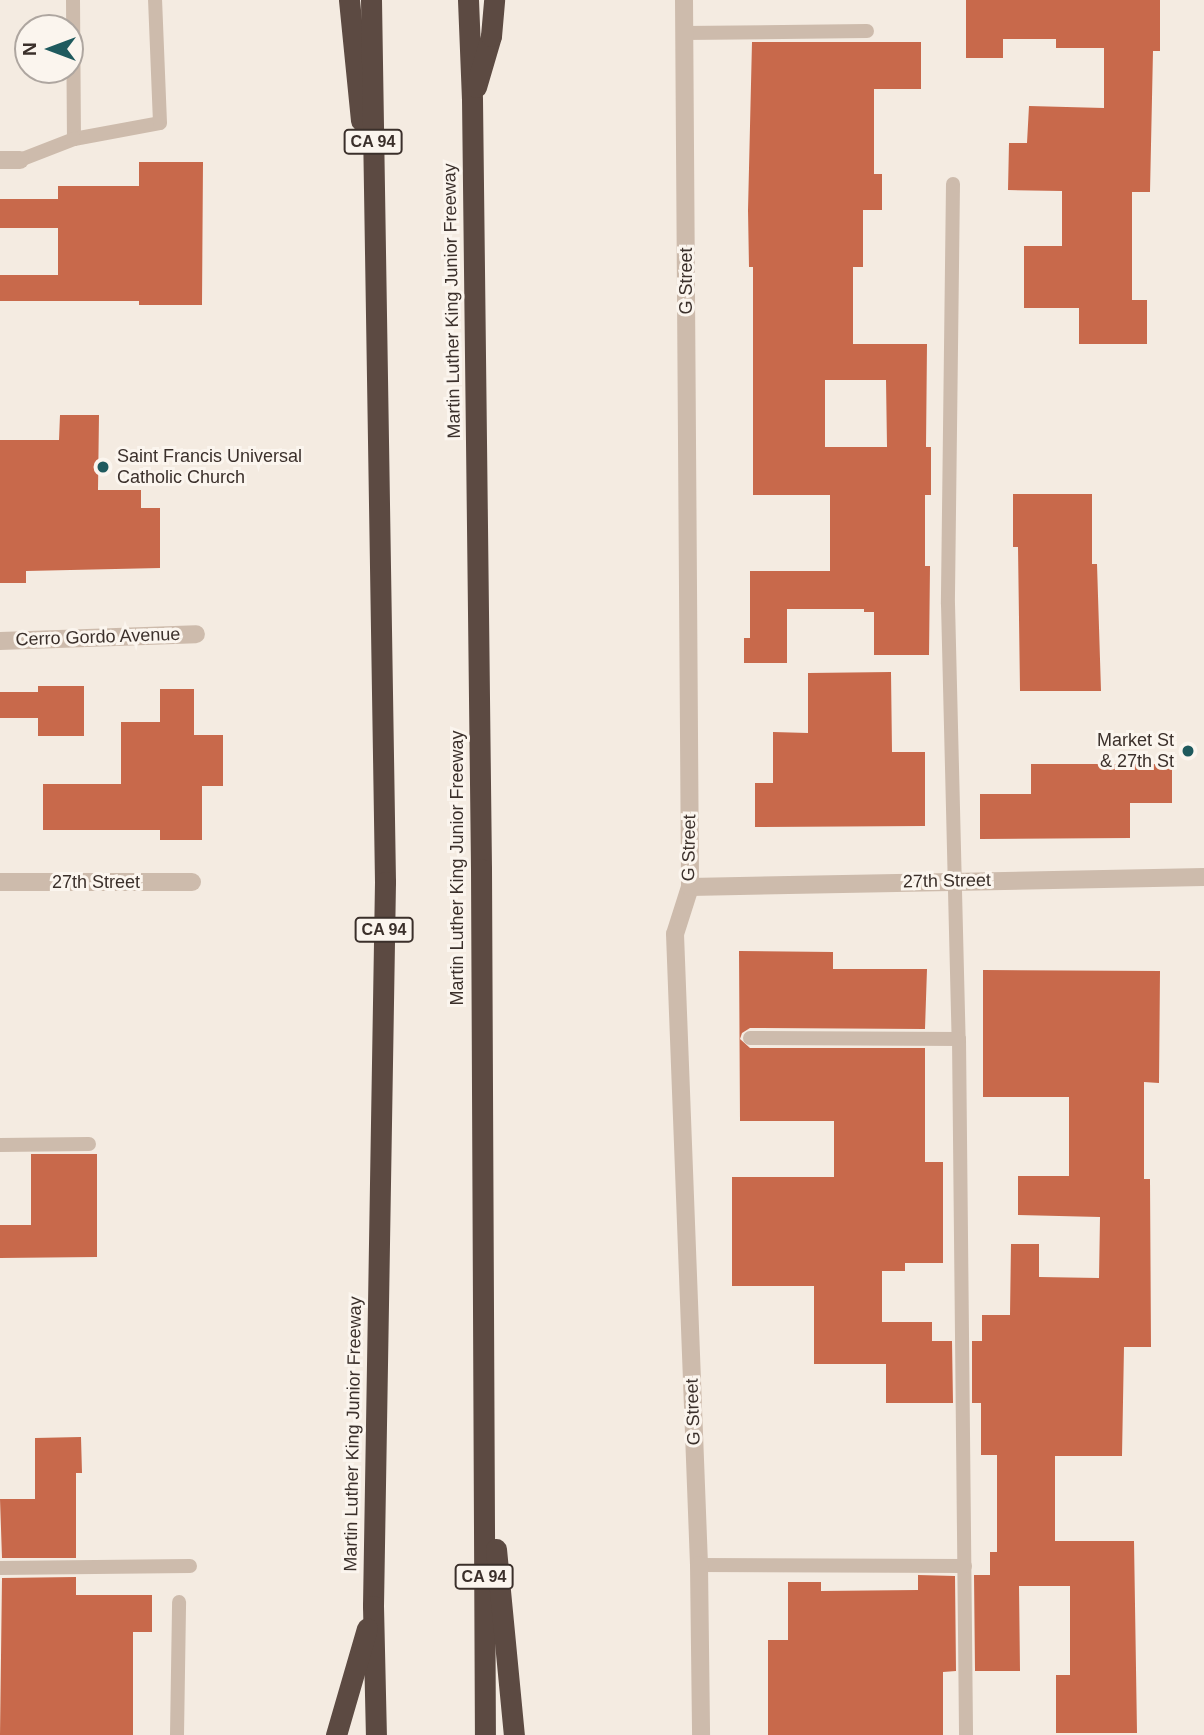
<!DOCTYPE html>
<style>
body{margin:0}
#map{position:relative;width:1204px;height:1735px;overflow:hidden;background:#f4ebe1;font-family:Helvetica,sans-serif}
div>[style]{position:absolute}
.building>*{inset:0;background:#c8694b}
.service>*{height:14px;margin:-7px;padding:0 7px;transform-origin:7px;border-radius:7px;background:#cdbbac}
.minor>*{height:18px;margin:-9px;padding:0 9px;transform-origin:9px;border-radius:9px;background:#cdbbac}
.motorway>*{height:21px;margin:-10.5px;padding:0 10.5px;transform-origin:10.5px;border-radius:10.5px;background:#5c4a42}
.dots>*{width:19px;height:19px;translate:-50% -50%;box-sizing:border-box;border:4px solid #fbf5ee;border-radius:50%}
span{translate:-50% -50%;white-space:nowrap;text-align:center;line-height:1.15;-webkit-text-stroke:6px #fbf5ee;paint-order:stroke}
.shield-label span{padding:2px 5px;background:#fbf5ee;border:2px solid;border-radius:5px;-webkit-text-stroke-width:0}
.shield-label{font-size:16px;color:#3b302b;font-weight:700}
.street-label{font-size:18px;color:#3b302b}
.poi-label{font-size:18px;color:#3b302b}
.left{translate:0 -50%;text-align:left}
.right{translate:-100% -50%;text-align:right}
.north{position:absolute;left:14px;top:14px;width:70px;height:70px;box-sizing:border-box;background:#fbf5ee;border:2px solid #aea6a0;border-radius:50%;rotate:270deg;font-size:19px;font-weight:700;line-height:28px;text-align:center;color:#3b302b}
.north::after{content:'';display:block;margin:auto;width:24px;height:32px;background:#1f5a5e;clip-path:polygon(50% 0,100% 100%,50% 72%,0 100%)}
</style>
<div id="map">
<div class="building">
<div style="clip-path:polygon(966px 0,1160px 0,1160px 51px,1153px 51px,1150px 192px,1132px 192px,1132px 300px,1147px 300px,1147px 344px,1079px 344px,1079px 308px,1024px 308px,1024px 246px,1062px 246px,1062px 191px,1008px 190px,1009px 143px,1027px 143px,1029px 106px,1104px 108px,1104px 48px,1056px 48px,1056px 39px,1003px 39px,1003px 58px,966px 58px)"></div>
<div style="clip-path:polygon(evenodd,752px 42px,921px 42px,921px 89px,874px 89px,874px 174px,882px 174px,882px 210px,863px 210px,863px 267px,853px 267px,853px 344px,927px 344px,926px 447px,931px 447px,931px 495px,925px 495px,925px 566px,930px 566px,929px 655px,874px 655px,874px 612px,864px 612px,864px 609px,787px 609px,787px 663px,744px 663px,744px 638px,750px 638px,750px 571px,830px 571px,830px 495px,753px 495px,753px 267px,749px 267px,748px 210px,752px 42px,825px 380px,886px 380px,887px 447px,825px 447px,825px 380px)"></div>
<div style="clip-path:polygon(139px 162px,203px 162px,202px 305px,139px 305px,139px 301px,0 301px,0 275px,58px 275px,58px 228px,0 228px,0 199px,58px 199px,58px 186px,139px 186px)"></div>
<div style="clip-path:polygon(60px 415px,99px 415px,98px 490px,141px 490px,141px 508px,160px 508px,160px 568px,26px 571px,26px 583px,0 583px,0 440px,59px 440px)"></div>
<div style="clip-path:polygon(1013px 494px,1092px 494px,1092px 564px,1097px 564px,1101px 691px,1020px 691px,1018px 547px,1013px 547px)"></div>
<div style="clip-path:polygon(891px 672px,892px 752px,925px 752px,925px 826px,755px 827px,755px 783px,773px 783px,773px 732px,808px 733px,808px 673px)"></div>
<div style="clip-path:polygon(38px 686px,84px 686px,84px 736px,38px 736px,38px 718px,0 718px,0 692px,38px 692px)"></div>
<div style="clip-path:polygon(160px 689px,194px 689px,194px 735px,223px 735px,223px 786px,202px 786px,202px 840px,160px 840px,160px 830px,43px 830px,43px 784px,121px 784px,121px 722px,160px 722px)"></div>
<div style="clip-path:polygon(1031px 764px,1172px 764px,1172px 803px,1130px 803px,1130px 838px,980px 839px,980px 794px,1031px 794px)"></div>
<div style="clip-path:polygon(739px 951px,833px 952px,833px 969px,927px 969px,925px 1029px,750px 1028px,742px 1033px,740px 1039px,750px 1048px,925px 1048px,925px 1162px,943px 1162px,943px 1263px,905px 1263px,905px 1271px,882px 1271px,882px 1322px,932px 1322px,932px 1341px,952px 1341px,953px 1403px,886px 1403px,886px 1364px,814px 1364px,814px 1286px,732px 1286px,732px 1177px,834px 1177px,834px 1121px,740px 1121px)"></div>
<div style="clip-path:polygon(983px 970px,1160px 971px,1159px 1083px,1144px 1082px,1144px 1179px,1150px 1179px,1151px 1347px,1124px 1347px,1122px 1456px,1055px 1456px,1055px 1541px,1134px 1541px,1137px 1733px,1056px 1733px,1056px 1675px,1070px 1675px,1070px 1586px,1019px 1586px,1020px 1671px,975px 1671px,974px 1575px,990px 1575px,990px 1552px,997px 1552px,997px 1455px,981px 1455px,981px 1403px,972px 1403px,972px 1341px,982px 1341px,982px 1315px,1010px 1315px,1011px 1244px,1039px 1244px,1039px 1277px,1099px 1278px,1100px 1217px,1018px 1215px,1018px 1176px,1069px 1176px,1069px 1097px,983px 1097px)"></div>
<div style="clip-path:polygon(31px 1154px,97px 1154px,97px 1257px,0 1258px,0 1225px,31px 1225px)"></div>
<div style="clip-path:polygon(81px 1437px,82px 1473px,76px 1473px,76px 1558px,2px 1558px,0 1499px,35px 1499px,35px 1438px)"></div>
<div style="clip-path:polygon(918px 1575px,955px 1576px,956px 1671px,943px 1672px,943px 1735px,768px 1735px,768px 1640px,788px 1640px,788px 1582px,821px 1582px,821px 1591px,918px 1590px)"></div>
<div style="clip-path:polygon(76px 1577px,76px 1595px,152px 1595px,152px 1632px,133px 1632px,133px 1735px,0 1735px,2px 1578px)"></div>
</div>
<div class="service">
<div style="left:73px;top:0;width:139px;rotate:89.6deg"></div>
<div style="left:74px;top:139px;width:87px;rotate:-10.5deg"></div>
<div style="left:160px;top:123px;width:123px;rotate:-92.3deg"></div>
<div style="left:684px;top:33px;width:183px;rotate:-0.6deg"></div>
<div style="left:20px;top:160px;width:58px;rotate:-21.3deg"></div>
<div style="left:953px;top:184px;width:420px;rotate:90.7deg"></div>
<div style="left:948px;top:604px;width:435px;rotate:88.6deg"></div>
<div style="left:959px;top:1039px;width:696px;rotate:89.42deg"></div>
<div style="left:750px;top:1038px;width:209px;rotate:0.3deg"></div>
<div style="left:0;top:1145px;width:89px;rotate:-0.6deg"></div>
<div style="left:699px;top:1565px;width:266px;rotate:0.2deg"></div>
<div style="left:0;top:1568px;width:190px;rotate:-0.6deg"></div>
<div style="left:177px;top:1735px;width:133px;rotate:-89.1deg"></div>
</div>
<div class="minor">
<div style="left:684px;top:0;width:887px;rotate:89.61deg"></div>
<div style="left:690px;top:887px;width:49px;rotate:107.7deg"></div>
<div style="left:675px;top:934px;width:631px;rotate:87.82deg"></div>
<div style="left:699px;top:1565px;width:170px;rotate:89.3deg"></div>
<div style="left:0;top:160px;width:20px"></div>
<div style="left:0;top:641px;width:196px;rotate:-2deg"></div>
<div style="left:0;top:882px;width:192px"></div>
<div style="left:690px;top:887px;width:514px;rotate:-1.11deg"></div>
</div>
<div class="motorway">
<div style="left:349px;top:0;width:121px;rotate:84.3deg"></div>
<div style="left:371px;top:0;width:882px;rotate:89.09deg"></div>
<div style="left:385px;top:882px;width:724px;rotate:90.95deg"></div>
<div style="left:373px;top:1606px;width:129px;rotate:88.7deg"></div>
<div style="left:468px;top:0;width:99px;rotate:87.7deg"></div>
<div style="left:472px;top:99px;width:770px;rotate:89.33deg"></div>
<div style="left:481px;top:869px;width:866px;rotate:89.74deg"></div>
<div style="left:476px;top:87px;width:53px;rotate:-73.6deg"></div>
<div style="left:491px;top:36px;width:36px;rotate:-85deg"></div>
<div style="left:496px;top:1549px;width:187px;rotate:84.5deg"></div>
<div style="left:336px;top:1735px;width:111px;rotate:-73.8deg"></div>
</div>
<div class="dots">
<div style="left:103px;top:467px;background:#1f5a5e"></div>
<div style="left:1188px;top:751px;background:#1f5a5e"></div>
</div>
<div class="shield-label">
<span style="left:373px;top:142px">CA 94</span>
<span style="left:384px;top:930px">CA 94</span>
<span style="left:484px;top:1577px">CA 94</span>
</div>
<div class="street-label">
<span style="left:686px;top:281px;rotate:-90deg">G Street</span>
<span style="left:452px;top:301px;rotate:-91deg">Martin Luther King Junior Freeway</span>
<span style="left:98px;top:637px;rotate:-2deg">Cerro Gordo Avenue</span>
<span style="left:689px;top:848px;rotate:-89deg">G Street</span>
<span style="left:457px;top:868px;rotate:-90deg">Martin Luther King Junior Freeway</span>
<span style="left:947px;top:881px;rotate:-1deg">27th Street</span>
<span style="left:96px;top:882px">27th Street</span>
<span style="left:693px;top:1412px;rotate:-92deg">G Street</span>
<span style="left:353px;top:1434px;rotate:-89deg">Martin Luther King Junior Freeway</span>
</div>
<div class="poi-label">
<span class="left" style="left:117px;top:467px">Saint Francis Universal<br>Catholic Church</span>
<span class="right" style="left:1174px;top:751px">Market St<br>&amp; 27th St</span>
</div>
<div class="north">N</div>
</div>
